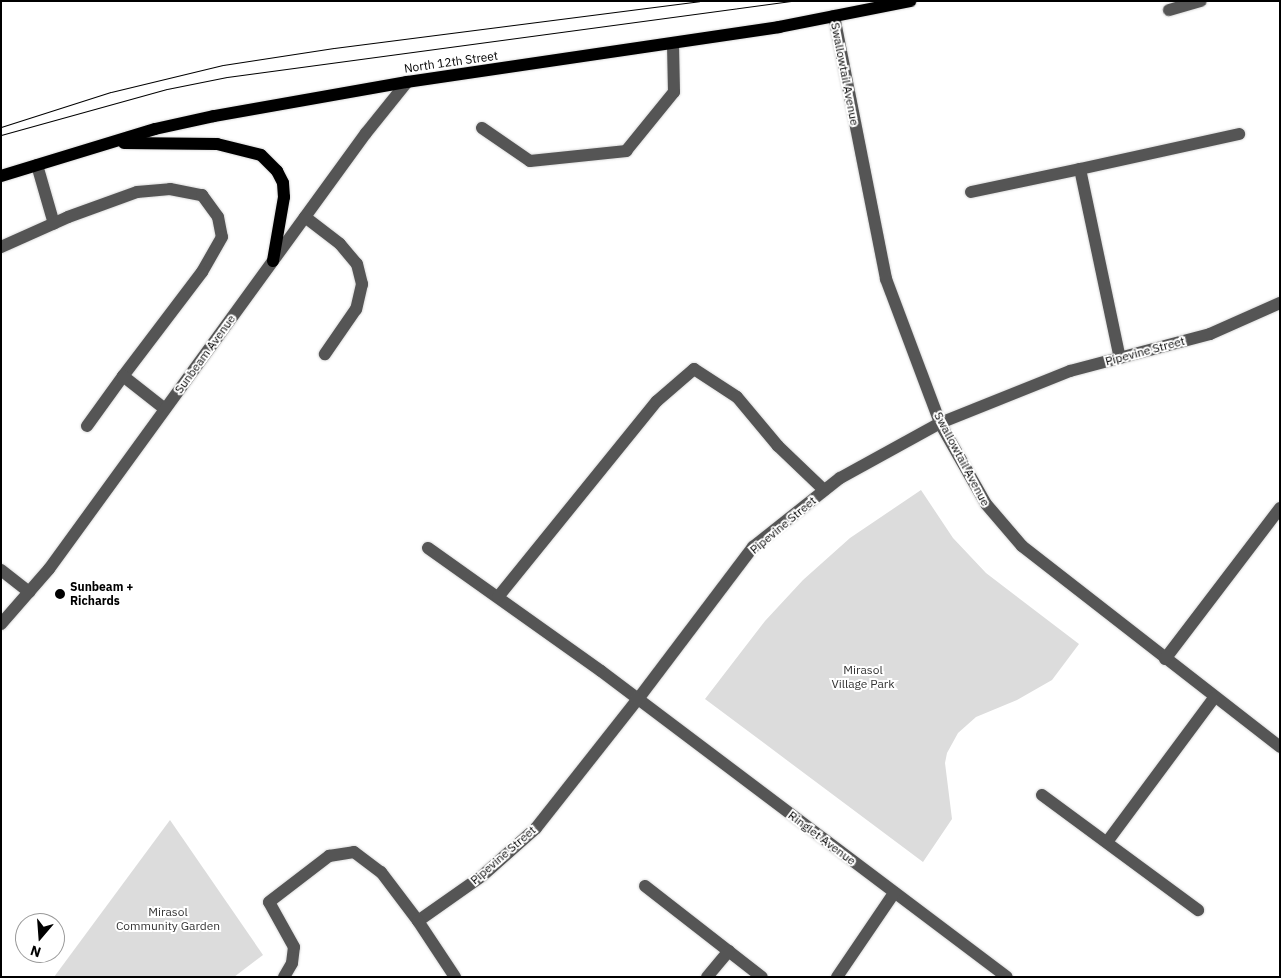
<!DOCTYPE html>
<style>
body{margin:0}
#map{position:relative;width:1281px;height:978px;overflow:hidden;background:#fff;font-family:"IBM Plex Sans",sans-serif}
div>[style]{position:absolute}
.green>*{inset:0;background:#dcdcdc}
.roads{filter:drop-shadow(0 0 1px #dbdbdb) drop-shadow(0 0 1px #dbdbdb)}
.minor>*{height:12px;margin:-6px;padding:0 6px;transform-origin:6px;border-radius:6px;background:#555}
.major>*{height:12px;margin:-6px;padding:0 6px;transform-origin:6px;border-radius:6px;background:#000}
.tram>*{height:1px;margin:-0.5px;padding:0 0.5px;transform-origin:0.5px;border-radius:0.5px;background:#000}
.dots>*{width:14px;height:14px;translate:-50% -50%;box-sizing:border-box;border:2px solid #fff;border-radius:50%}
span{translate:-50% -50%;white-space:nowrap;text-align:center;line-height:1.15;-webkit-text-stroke:4px #fff;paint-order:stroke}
.street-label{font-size:12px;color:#000}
.poi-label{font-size:12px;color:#000;font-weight:700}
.left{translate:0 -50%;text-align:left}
.park-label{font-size:12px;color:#333}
.frame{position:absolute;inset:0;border:2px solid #000;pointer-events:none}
.north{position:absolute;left:15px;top:913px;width:50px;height:50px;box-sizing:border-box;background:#fff;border:1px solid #999;border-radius:50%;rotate:198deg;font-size:14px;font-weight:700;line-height:20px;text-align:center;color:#000}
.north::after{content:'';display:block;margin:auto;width:18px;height:22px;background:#000;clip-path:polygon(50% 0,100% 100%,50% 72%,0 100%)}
</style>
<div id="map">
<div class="green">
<div style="clip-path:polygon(921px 490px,953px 538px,986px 573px,1079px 644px,1052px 680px,1017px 700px,976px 717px,958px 733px,947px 753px,945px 763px,952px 819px,923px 862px,705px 699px,765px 621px,803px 580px,850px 538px)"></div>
<div style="clip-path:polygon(170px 820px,263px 955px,234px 977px,54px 977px)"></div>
</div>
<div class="roads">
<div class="minor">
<div style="left:1169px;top:10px;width:33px;rotate:-16deg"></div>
<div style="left:834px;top:16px;width:268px;rotate:78.8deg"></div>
<div style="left:886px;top:279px;width:154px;rotate:69.4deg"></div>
<div style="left:940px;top:423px;width:93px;rotate:60.4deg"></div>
<div style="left:986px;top:504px;width:55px;rotate:49.4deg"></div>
<div style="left:1022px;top:546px;width:327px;rotate:37.9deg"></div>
<div style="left:482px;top:128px;width:58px;rotate:34.5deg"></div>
<div style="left:530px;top:161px;width:97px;rotate:-5.9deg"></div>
<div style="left:626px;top:151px;width:76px;rotate:-50.9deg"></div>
<div style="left:674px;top:92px;width:48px;rotate:-91.2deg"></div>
<div style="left:37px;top:165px;width:61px;rotate:73.9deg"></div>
<div style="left:1080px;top:169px;width:163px;rotate:-12.4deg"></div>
<div style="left:971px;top:192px;width:111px;rotate:-11.9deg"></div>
<div style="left:1080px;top:169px;width:193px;rotate:78.1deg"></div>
<div style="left:305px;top:217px;width:44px;rotate:37.6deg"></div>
<div style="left:340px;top:244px;width:26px;rotate:50deg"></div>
<div style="left:357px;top:264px;width:21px;rotate:76deg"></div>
<div style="left:362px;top:284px;width:26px;rotate:103deg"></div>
<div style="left:356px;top:309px;width:55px;rotate:124.6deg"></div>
<div style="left:1px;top:247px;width:73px;rotate:-24.1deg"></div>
<div style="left:68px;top:217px;width:73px;rotate:-19.9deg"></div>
<div style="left:137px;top:192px;width:33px;rotate:-5deg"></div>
<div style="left:170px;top:189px;width:33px;rotate:11deg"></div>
<div style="left:202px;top:195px;width:27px;rotate:54deg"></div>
<div style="left:218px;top:217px;width:20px;rotate:79deg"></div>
<div style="left:222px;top:237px;width:40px;rotate:119.7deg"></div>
<div style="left:202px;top:272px;width:131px;rotate:127.2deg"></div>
<div style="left:87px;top:426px;width:62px;rotate:-54.2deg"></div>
<div style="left:123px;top:376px;width:53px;rotate:38.2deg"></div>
<div style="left:428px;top:548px;width:212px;rotate:35.4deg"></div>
<div style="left:601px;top:671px;width:508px;rotate:37.01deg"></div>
<div style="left:1px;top:570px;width:36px;rotate:38deg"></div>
<div style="left:498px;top:597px;width:252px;rotate:-51deg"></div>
<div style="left:657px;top:401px;width:49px;rotate:-40.9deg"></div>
<div style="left:694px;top:369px;width:51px;rotate:33.1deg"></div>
<div style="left:737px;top:397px;width:64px;rotate:50.1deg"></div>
<div style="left:778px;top:446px;width:64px;rotate:43.7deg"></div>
<div style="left:1px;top:624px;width:73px;rotate:-48.9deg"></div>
<div style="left:49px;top:569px;width:539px;rotate:-53.98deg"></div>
<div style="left:366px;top:133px;width:65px;rotate:-51.2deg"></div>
<div style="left:1165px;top:659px;width:190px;rotate:-52.7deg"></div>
<div style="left:1042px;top:795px;width:194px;rotate:36.4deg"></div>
<div style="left:1107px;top:842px;width:179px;rotate:-53.4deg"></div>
<div style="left:645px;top:886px;width:148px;rotate:37.9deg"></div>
<div style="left:418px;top:921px;width:78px;rotate:-35.1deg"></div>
<div style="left:482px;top:876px;width:72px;rotate:-41.6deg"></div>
<div style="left:536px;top:828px;width:164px;rotate:-51.7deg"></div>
<div style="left:638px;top:699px;width:191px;rotate:-52.9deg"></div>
<div style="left:753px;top:547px;width:111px;rotate:-38.4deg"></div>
<div style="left:840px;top:478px;width:114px;rotate:-28.8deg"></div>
<div style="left:940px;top:423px;width:140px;rotate:-21.8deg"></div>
<div style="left:1070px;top:371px;width:145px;rotate:-14.8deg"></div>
<div style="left:1210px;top:334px;width:77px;rotate:-23.9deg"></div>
<div style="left:284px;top:977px;width:16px;rotate:-60deg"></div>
<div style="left:292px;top:963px;width:16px;rotate:-83deg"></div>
<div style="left:294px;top:947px;width:51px;rotate:-119.1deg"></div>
<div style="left:269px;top:902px;width:76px;rotate:-37.5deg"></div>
<div style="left:329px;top:856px;width:25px;rotate:-9deg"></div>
<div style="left:354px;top:852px;width:34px;rotate:37deg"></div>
<div style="left:381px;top:872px;width:61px;rotate:52.9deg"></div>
<div style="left:418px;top:921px;width:67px;rotate:56.5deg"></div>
<div style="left:707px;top:977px;width:34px;rotate:-50deg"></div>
<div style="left:837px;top:977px;width:102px;rotate:-55.8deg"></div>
</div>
<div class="major">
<div style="left:124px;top:143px;width:93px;rotate:0.6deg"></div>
<div style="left:217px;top:144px;width:45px;rotate:14deg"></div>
<div style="left:261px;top:155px;width:23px;rotate:45deg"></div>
<div style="left:277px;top:171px;width:13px;rotate:63deg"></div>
<div style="left:283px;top:183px;width:14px;rotate:86deg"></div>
<div style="left:284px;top:197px;width:65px;rotate:99.8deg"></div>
<div style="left:1px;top:176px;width:161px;rotate:-17deg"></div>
<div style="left:155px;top:129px;width:60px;rotate:-12.4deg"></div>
<div style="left:214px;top:116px;width:196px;rotate:-10deg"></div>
<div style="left:407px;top:82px;width:376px;rotate:-8.4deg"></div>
<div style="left:779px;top:27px;width:134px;rotate:-11.2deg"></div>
</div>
</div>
<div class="tram">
<div style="left:1px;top:127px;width:115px;rotate:-17.7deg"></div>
<div style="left:111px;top:92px;width:115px;rotate:-13.6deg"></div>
<div style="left:223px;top:65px;width:112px;rotate:-8.7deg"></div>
<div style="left:334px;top:48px;width:368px;rotate:-7.3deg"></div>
<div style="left:1px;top:135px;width:172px;rotate:-15.5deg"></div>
<div style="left:167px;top:89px;width:61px;rotate:-11.3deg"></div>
<div style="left:227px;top:77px;width:569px;rotate:-7.67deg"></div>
</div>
<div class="dots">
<div style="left:60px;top:594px;background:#000"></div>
</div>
<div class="street-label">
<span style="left:451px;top:62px;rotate:-8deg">North 12th Street</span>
<span style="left:845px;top:74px;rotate:79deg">Swallowtail Avenue</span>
<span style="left:1145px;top:351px;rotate:-15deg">Pipevine Street</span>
<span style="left:205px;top:354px;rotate:-54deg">Sunbeam Avenue</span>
<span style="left:962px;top:459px;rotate:62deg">Swallowtail Avenue</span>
<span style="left:783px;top:525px;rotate:-40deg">Pipevine Street</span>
<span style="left:822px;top:838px;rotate:37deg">Ringlet Avenue</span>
<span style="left:503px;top:855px;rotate:-41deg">Pipevine Street</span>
</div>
<div class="poi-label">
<span class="left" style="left:70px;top:594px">Sunbeam +<br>Richards</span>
</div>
<div class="park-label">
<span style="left:863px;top:677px">Mirasol<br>Village Park</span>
<span style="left:168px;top:919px">Mirasol<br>Community Garden</span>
</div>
<div class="frame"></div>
<div class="north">N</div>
</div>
